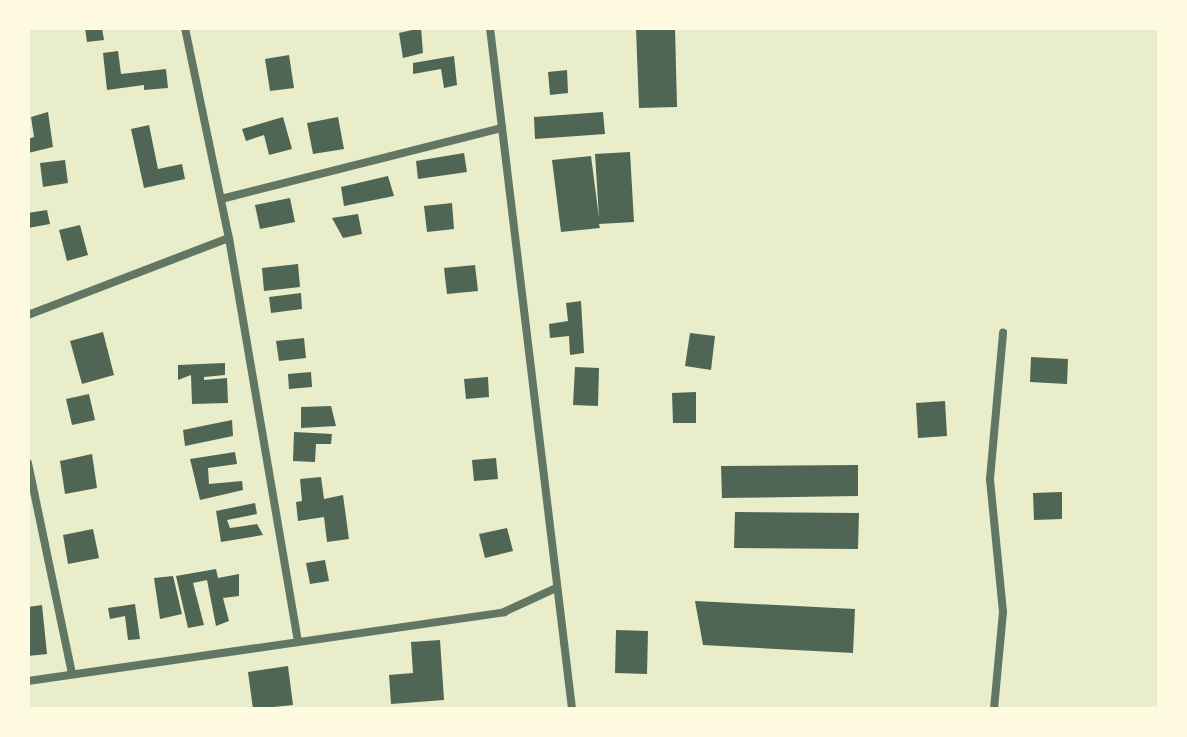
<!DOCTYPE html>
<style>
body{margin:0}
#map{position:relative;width:1187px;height:737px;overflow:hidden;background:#e9edc9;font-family:"Fira Sans Condensed",sans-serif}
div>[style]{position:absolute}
.building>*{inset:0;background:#4f6655}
.minor>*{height:8px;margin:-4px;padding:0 4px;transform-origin:4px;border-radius:4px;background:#617663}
span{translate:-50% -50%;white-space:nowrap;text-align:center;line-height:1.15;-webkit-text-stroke:8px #fefae0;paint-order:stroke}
.frame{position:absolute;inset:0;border:30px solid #fefae0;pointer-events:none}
</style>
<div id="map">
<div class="building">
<div style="clip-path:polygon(85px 28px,102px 28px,104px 40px,87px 42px)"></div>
<div style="clip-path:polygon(421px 28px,423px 53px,403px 58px,399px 33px)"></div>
<div style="clip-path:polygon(636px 28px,675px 28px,677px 107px,639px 108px)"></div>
<div style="clip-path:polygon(118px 51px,121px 74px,166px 69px,168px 88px,144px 90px,144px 85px,107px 90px,103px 53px)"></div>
<div style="clip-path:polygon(289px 55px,294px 88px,270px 91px,265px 59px)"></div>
<div style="clip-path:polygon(454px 56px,457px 85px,444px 88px,441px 69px,413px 74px,413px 63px)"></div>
<div style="clip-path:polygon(567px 70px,568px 93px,550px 95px,548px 72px)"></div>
<div style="clip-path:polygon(48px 112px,53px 147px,28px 153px,28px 139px,34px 137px,31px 117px)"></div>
<div style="clip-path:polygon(603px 112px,605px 134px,535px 139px,534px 117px)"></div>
<div style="clip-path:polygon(283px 117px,292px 149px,269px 155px,264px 135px,246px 141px,242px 129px)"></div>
<div style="clip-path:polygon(338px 117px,344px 149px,313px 154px,307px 123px)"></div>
<div style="clip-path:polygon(149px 125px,158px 169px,182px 164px,185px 179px,144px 188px,131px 129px)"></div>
<div style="clip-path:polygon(630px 152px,634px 222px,599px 224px,600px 228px,561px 232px,552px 160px,591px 156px,599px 218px,595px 154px)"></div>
<div style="clip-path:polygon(464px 153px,467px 172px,418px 179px,416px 161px)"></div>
<div style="clip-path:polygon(65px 160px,68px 183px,43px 187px,40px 163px)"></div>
<div style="clip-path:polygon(388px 176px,394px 196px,344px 206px,341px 187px)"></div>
<div style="clip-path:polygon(290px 198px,295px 222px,260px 229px,255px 205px)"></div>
<div style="clip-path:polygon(452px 203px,454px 229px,427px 232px,424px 206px)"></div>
<div style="clip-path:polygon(47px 210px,50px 224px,28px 228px,28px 213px)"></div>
<div style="clip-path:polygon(358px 214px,362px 234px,343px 238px,332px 218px)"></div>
<div style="clip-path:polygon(80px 225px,88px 255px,67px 261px,59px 230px)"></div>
<div style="clip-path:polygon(298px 264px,300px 287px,264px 291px,262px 268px)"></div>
<div style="clip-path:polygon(475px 265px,478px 291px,447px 294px,444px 268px)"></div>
<div style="clip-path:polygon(301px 293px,302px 309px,271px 313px,269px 297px)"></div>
<div style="clip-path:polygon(581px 301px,584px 353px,570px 355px,569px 336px,550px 338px,549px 324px,568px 321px,566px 303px)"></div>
<div style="clip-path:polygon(103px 332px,114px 375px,82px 384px,70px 341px)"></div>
<div style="clip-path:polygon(690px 333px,715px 336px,711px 370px,685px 366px)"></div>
<div style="clip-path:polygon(304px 338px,306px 358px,279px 361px,276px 341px)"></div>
<div style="clip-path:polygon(1031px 357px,1068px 359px,1067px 384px,1030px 382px)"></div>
<div style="clip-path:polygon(225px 363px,225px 375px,204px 377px,204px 380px,227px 378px,228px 403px,192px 404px,191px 375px,178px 380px,178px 365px)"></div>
<div style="clip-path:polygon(575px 367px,599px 368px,598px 406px,573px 405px)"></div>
<div style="clip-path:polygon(311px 372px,312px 387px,289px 389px,288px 374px)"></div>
<div style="clip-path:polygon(488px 377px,489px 397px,466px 399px,464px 379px)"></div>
<div style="clip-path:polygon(696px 392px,696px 423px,673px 423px,672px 393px)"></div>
<div style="clip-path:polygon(89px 394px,95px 420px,72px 425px,66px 399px)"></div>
<div style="clip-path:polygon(945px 401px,947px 436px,918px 438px,916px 403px)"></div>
<div style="clip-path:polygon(331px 406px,336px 426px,301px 428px,301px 407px)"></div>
<div style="clip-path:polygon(232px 420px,233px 436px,185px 446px,183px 430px)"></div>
<div style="clip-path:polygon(294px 432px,332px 434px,331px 444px,316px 444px,315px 462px,293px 461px)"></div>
<div style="clip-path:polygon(235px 452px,237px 464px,208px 468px,209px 484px,242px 481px,243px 490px,200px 500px,190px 459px)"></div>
<div style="clip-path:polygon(92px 454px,97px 488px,65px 494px,60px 461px)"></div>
<div style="clip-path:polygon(496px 458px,498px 479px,474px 481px,472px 460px)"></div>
<div style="clip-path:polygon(858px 465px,858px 496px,722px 498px,721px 466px)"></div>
<div style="clip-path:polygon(321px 477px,324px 499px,343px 495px,349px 539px,327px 542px,324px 517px,298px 521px,296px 502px,302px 501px,300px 479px)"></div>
<div style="clip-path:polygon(1062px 492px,1062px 519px,1034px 520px,1033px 493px)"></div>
<div style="clip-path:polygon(255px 503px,257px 514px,227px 520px,230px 528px,257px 524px,263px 535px,221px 542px,216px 511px)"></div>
<div style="clip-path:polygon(735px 512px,859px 513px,858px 549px,734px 548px)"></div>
<div style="clip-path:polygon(507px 528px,513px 551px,485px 558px,479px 534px)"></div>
<div style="clip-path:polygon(93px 529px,99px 558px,68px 564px,63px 535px)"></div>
<div style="clip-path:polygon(325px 560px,329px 581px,310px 584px,306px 563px)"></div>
<div style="clip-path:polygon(216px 569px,218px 578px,239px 574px,239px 596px,223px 598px,229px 621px,216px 626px,207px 580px,193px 583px,204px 625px,188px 628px,176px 576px)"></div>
<div style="clip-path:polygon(173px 576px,182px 614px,160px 619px,154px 578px)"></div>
<div style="clip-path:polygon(695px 601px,855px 609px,853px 653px,703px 645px)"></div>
<div style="clip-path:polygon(135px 604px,140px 639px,128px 640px,125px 616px,110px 619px,108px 608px)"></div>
<div style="clip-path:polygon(42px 605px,47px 654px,28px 656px,28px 607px)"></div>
<div style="clip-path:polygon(616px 630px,648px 631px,647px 674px,615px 673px)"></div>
<div style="clip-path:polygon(440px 640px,444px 700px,391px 704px,389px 675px,413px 673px,411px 642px)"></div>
<div style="clip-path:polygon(288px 666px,293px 705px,253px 709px,248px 672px)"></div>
</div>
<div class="minor">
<div style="left:185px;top:28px;width:215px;rotate:78.2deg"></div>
<div style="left:229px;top:238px;width:410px;rotate:80.3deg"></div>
<div style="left:490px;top:28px;width:686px;rotate:83.13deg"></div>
<div style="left:221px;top:199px;width:290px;rotate:-14.2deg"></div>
<div style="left:28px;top:315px;width:215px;rotate:-21deg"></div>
<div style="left:28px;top:463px;width:215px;rotate:78.2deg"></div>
<div style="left:28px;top:681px;width:481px;rotate:-8.2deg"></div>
<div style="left:504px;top:612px;width:57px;rotate:-24.8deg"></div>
<div style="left:994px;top:709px;width:97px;rotate:-84.7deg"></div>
<div style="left:1003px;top:612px;width:134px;rotate:-95.6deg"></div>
<div style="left:990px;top:479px;width:147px;rotate:-84.9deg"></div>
</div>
<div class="frame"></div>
</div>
